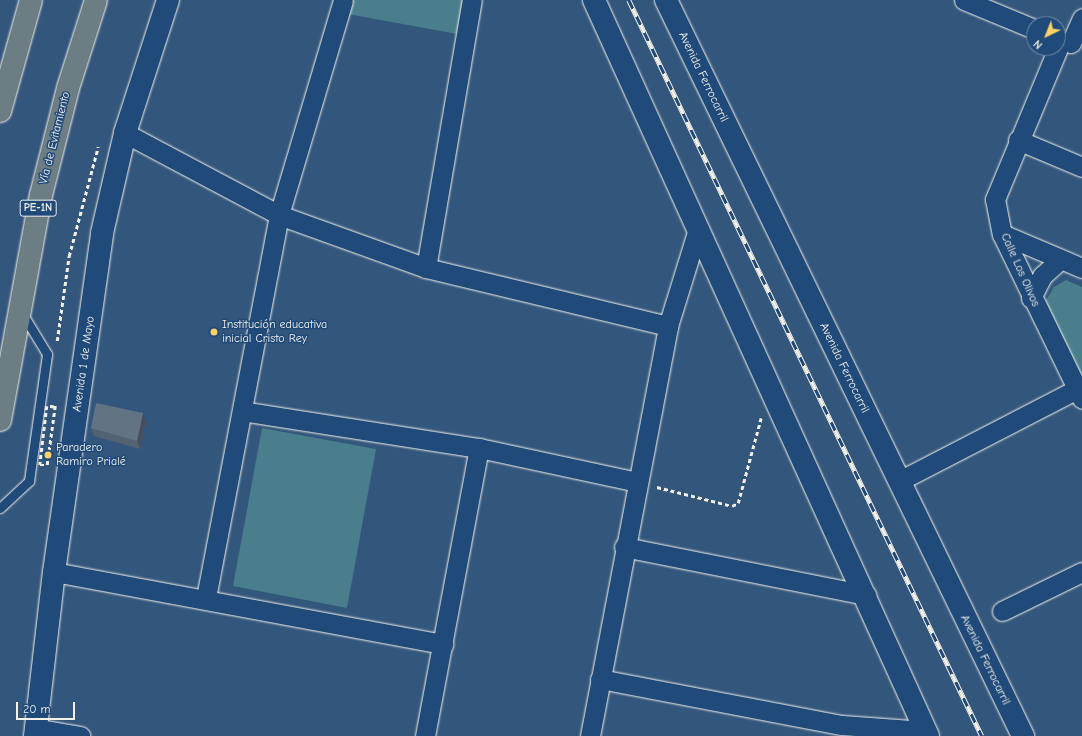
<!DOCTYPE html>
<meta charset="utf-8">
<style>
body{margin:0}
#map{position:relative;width:1082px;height:736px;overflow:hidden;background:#33567d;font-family:"Comic Neue",sans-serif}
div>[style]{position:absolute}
.green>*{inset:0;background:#497e8c}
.path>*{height:2.5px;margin-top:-1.25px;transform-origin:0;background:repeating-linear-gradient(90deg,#f4f1e8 0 4px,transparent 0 7px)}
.roads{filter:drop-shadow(0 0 1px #f4f1e8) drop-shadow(0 0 1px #f4f1e8)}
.lane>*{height:9px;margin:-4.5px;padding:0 4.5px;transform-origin:4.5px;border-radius:4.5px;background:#1f4a7a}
.street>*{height:19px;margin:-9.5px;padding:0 9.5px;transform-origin:9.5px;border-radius:9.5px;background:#1f4a7a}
.secondary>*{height:22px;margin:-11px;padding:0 11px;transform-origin:11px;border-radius:11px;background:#1f4a7a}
.highway>*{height:22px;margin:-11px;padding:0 11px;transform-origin:11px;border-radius:11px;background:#6c7e84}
.rail>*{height:4.5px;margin-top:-2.25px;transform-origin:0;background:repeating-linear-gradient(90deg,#1f4a7a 0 9px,#f4f1e8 0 18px);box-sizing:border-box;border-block:1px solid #f4f1e8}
.path-bridge>*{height:2.5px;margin-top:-1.25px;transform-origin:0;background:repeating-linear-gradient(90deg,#f4f1e8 0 4px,transparent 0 7px)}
.wall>*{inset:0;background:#546371}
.shaded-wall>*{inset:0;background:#45505c}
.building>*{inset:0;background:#627383}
.dots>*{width:11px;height:11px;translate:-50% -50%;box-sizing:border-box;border:2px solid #1f4a7a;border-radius:50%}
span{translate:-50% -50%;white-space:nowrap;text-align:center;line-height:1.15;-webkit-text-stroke:3px #1f4a7a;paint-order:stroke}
.shield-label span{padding:1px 3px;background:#1f4a7a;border:1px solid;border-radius:3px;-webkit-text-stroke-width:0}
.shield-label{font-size:11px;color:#f4f1e8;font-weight:700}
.street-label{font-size:12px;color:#f4f1e8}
.poi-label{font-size:12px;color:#f4f1e8}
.left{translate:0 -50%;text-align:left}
.north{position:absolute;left:1026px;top:16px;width:40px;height:40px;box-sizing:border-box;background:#1f4a7a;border:1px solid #748da6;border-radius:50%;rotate:223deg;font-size:11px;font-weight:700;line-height:16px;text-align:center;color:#f4f1e8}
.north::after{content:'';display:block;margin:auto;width:14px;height:18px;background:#ffd166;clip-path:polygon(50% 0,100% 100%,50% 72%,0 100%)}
.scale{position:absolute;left:16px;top:702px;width:59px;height:18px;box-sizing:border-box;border:2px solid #f4f1e8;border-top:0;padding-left:5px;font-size:12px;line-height:14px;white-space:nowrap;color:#f4f1e8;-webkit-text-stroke:3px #1f4a7a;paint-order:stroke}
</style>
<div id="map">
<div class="green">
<div style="clip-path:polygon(352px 0,464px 0,457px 34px,348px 14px)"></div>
<div style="clip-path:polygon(1066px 280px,1082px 287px,1082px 378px,1043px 305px,1054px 287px)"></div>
<div style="clip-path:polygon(262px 428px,376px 449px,347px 608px,233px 586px)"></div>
</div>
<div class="path">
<div style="left:57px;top:341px;width:86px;rotate:-82deg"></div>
<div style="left:69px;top:256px;width:113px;rotate:-75.1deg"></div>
<div style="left:657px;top:487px;width:77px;rotate:14.2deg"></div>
<div style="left:732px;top:506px;width:7px;rotate:-27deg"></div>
<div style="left:738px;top:503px;width:88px;rotate:-74.9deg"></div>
</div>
<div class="roads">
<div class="lane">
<div style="left:0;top:508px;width:40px;rotate:-43deg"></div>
<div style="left:29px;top:481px;width:128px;rotate:-81.9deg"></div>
<div style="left:47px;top:354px;width:48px;rotate:-121.4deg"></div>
</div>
<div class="street">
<div style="left:964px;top:0;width:76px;rotate:22.5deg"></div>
<div style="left:1071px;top:43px;width:27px;rotate:-66deg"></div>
<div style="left:1058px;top:48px;width:164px;rotate:112.6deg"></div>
<div style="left:995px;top:199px;width:36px;rotate:79deg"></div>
<div style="left:1002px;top:234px;width:183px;rotate:64.1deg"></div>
<div style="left:125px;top:133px;width:174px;rotate:28deg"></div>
<div style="left:279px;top:215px;width:156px;rotate:19.8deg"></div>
<div style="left:426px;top:268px;width:249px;rotate:13.5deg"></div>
<div style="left:1018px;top:140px;width:69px;rotate:22.9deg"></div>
<div style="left:1002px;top:234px;width:87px;rotate:23deg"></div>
<div style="left:426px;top:268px;width:272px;rotate:-80.3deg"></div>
<div style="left:1031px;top:298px;width:25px;rotate:-63deg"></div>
<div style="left:1042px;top:276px;width:25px;rotate:-42deg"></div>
<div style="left:242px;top:411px;width:240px;rotate:8.9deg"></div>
<div style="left:479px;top:448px;width:162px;rotate:12.1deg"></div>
<div style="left:899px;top:481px;width:200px;rotate:-27.3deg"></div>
<div style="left:624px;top:547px;width:247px;rotate:11.2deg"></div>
<div style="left:54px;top:572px;width:396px;rotate:10.5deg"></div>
<div style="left:206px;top:598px;width:390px;rotate:-79.2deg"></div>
<div style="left:279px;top:215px;width:224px;rotate:-73.4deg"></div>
<div style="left:1002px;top:611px;width:89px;rotate:-26deg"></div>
<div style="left:600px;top:679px;width:246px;rotate:10.8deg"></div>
<div style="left:842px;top:725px;width:83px;rotate:4.1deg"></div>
<div style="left:34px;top:728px;width:47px;rotate:9.9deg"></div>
<div style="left:425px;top:736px;width:293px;rotate:-79.4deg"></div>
<div style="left:590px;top:736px;width:417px;rotate:-79.2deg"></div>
<div style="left:668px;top:326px;width:102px;rotate:-72.8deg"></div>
</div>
<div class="secondary">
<div style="left:594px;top:0;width:808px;rotate:65.59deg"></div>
<div style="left:666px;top:0;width:818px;rotate:64.12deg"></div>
<div style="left:35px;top:736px;width:165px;rotate:-83.4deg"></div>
<div style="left:54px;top:572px;width:342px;rotate:-81.9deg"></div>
<div style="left:102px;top:233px;width:103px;rotate:-77deg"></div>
<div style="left:125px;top:133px;width:140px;rotate:-72.1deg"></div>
</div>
<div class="highway">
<div style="left:0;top:111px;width:115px;rotate:-74.4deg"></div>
<div style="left:0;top:420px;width:229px;rotate:-79.7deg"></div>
<div style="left:41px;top:195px;width:110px;rotate:-75.8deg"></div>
<div style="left:68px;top:88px;width:92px;rotate:-72.3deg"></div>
</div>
</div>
<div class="rail">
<div style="left:629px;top:0;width:816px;rotate:64.38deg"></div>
</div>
<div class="path-bridge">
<div style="left:54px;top:407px;width:7px;rotate:-172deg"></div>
<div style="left:47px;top:406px;width:59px;rotate:96.8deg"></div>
<div style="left:40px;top:465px;width:7px"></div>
<div style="left:47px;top:465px;width:60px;rotate:-82.3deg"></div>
</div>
<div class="wall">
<div style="clip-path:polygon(146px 421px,140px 449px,94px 436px,91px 428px)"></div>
</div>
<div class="shaded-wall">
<div style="clip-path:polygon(143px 413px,146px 421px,140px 449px,137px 441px)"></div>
</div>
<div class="building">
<div style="clip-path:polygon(96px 403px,143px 413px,137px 441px,91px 428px)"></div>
</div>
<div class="dots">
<div style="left:214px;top:332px;background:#ffd166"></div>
<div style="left:48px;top:455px;background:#ffd166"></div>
</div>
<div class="shield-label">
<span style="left:38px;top:208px">PE-1N</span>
</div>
<div class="street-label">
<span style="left:703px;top:77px;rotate:64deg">Avenida Ferrocarril</span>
<span style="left:55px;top:138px;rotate:-76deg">Vía de Evitamiento</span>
<span style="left:1020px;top:270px;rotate:66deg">Calle Los Olivos</span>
<span style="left:84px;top:364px;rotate:-82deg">Avenida 1 de Mayo</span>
<span style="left:844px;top:368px;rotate:64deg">Avenida Ferrocarril</span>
<span style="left:985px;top:660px;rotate:64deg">Avenida Ferrocarril</span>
</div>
<div class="poi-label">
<span class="left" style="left:222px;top:332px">Institución educativa<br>inicial Cristo Rey</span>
<span class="left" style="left:56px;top:455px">Paradero<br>Ramiro Prialé</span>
</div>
<div class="north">N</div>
<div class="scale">20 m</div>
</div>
